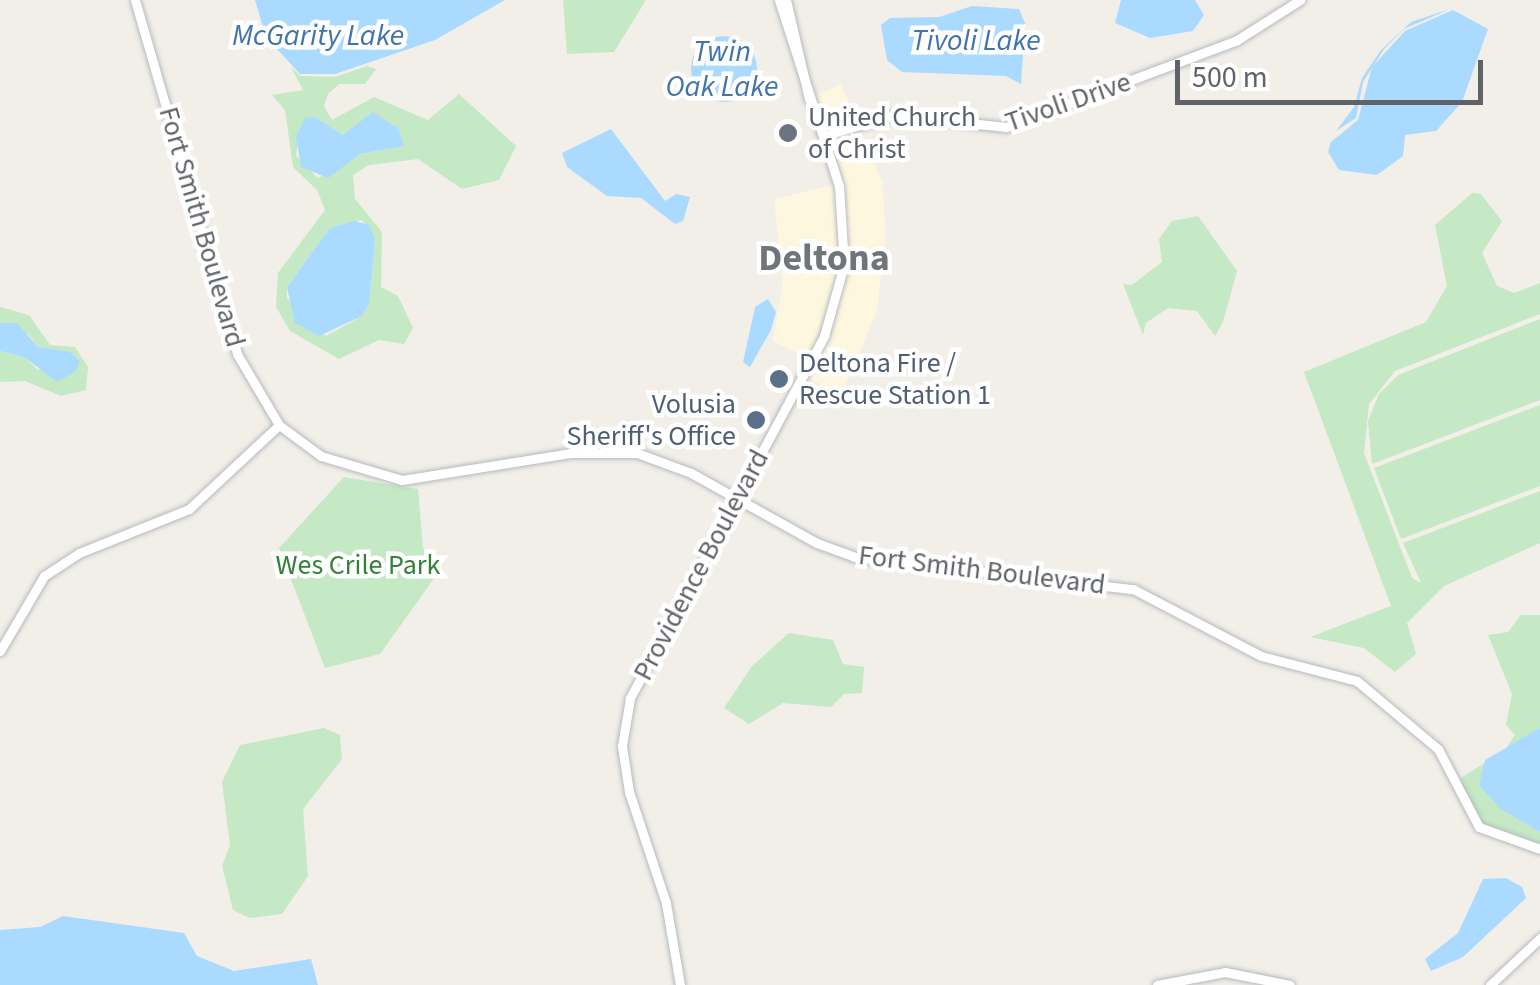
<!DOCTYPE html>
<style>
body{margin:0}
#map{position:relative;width:1540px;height:985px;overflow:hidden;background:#f1efe8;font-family:"Source Sans 3",sans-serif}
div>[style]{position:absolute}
.commercial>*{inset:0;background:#fef7e0}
.green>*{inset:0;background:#c5e8c5}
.water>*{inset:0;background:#aadaff}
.round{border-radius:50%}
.roads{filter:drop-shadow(0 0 2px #b6babf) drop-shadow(0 0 2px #b6babf)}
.secondary>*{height:9px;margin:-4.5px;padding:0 4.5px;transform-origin:4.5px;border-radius:4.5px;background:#fff}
.dots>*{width:28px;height:28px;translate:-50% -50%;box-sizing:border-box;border:5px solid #fff;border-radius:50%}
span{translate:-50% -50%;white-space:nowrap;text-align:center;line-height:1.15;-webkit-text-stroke:9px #fff;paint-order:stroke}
.street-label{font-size:28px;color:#5f6368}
.worship-label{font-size:28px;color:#5b616d}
.left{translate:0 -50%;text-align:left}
.service-label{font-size:28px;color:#4e5e75}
.right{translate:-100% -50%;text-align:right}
.park-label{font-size:28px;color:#348238}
.water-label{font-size:30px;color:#4174aa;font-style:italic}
.district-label{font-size:38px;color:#70757a;font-weight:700}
.scale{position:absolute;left:1175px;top:60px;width:308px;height:45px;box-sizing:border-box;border:5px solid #5f6368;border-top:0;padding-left:12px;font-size:30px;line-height:35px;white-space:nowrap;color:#5f6368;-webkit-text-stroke:8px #fff;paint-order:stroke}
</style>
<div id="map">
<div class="commercial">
<div style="clip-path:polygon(841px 85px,857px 121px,824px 133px,811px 97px)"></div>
<div style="clip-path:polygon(859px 126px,882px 182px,886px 233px,877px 311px,841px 396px,805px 376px,826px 337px,846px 265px,844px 196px,826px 138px)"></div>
<div style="clip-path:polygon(837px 184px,841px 265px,809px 360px,773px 341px,783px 281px,774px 199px)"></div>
</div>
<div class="green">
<div style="clip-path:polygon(563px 0,646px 0,614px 52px,567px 54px)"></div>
<div style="clip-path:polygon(evenodd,367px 66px,376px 69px,365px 84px,339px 84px,328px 94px,324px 106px,332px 120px,374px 97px,428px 120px,459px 94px,516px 146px,499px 180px,462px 189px,418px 159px,369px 165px,353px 175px,355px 199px,382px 232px,381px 287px,398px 296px,413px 328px,404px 344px,379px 340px,339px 359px,290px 331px,276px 307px,278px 273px,325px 210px,317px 190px,293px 167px,285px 110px,272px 95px,303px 90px,291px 67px,301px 76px,335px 77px,367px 66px,315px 117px,343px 135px,358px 126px,403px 146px,360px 154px,318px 178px,296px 156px,300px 128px,315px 117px,367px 66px,362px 220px,375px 240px,369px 304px,362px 316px,326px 336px,287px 298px,287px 287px,330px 228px,362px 220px)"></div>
<div style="clip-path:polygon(1472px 193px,1481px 194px,1502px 221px,1482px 253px,1497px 286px,1514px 293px,1540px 283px,1540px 314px,1395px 371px,1369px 404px,1364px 453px,1412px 578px,1421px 583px,1403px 543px,1540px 491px,1540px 543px,1444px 586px,1407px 623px,1416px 654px,1395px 672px,1364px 648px,1310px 637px,1391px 606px,1304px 372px,1426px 322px,1447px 286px,1435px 225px)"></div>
<div style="clip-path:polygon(1198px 216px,1237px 271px,1223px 322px,1215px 336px,1197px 311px,1168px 308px,1146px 323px,1143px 335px,1123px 284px,1132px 285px,1162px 262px,1159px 239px,1172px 221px)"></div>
<div style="clip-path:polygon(0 307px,29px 315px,50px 345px,75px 347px,88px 367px,86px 390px,61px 396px,25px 381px,0 382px,0 351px,24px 357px,38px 370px,61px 353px,38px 347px,28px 334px,0 323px)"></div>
<div style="clip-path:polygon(1540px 319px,1540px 400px,1372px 464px,1368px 421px,1379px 394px,1398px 375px)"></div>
<div style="clip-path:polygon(1540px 405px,1540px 486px,1401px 539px,1374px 468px)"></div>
<div style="clip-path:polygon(344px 477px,418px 489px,423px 547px,440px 570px,380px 654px,325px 668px,279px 548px)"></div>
<div style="clip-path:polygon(1521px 615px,1540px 615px,1540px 847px,1483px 827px,1456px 781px,1504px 751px,1515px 735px,1506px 725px,1512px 694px,1488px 635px,1508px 632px)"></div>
<div style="clip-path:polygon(789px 633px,833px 640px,843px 664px,864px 667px,862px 693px,844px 694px,831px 707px,783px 703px,749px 724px,724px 708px,752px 666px)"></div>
<div style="clip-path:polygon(324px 728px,340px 735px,342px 759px,303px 809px,308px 876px,282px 914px,249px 918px,233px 910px,222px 866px,230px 845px,222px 782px,240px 745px)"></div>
</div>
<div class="water">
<div style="clip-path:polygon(255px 0,505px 0,435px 40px,335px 74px,300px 74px,266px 37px)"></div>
<div style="clip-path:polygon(1121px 0,1195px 0,1204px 15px,1193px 31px,1150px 38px,1115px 23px)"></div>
<div style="clip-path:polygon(972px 6px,1019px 9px,1025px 23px,1021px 84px,1006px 76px,902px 72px,887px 60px,881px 25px,890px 18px,939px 17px)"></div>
<div style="clip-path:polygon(1450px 9px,1404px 29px,1384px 49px,1363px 82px,1356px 118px,1336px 131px,1354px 107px,1362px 78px,1381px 50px,1411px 22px)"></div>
<div style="clip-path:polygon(1453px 10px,1488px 29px,1462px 102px,1436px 131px,1405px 135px,1403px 156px,1377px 175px,1339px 170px,1328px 152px,1331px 142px,1358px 120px,1372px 67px,1405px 31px)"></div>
<div class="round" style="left:691px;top:36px;width:66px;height:66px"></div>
<div style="clip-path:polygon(373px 112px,399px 129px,404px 146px,360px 154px,328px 178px,301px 167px,296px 137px,305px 118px,315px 117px,343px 135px)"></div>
<div style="clip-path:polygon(611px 129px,665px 201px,676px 194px,690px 197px,683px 221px,675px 224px,641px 198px,607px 196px,567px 167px,562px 153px)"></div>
<div style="clip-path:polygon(355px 221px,369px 225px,375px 240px,369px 304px,362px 316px,319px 336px,295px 323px,287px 287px,330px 228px)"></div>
<div style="clip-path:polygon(768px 299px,776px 312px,771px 330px,750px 367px,743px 362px,755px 307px)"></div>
<div style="clip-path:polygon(0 323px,17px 323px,38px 347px,70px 352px,80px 362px,76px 371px,57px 382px,24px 357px,0 351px)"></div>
<div style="clip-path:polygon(1540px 728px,1540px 832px,1501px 809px,1479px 785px,1485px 760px)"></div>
<div style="clip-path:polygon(1506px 878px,1522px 887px,1526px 898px,1463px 957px,1431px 971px,1425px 959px,1458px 933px,1483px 879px)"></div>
<div style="clip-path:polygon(63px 916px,184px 933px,197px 956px,234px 971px,311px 959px,318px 985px,0 985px,0 930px,40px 927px)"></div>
</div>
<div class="roads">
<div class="secondary">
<div style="left:135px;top:0;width:368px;rotate:73.9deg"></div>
<div style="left:237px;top:354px;width:82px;rotate:59.4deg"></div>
<div style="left:279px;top:425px;width:52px;rotate:36.4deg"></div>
<div style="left:321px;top:456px;width:84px;rotate:16.5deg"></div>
<div style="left:402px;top:480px;width:170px;rotate:-9.1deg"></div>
<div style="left:570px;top:453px;width:67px"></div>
<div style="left:637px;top:453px;width:58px;rotate:20.3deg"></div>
<div style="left:691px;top:473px;width:144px;rotate:29.1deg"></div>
<div style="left:817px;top:543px;width:40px;rotate:20.2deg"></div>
<div style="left:855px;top:557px;width:280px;rotate:6.6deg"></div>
<div style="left:1133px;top:589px;width:144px;rotate:27.6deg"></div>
<div style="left:1261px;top:656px;width:99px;rotate:14.6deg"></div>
<div style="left:1357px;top:681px;width:106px;rotate:40deg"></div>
<div style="left:1438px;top:749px;width:88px;rotate:62.3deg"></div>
<div style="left:1479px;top:827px;width:65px;rotate:19.8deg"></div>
<div style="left:786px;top:0;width:102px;rotate:76.9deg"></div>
<div style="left:823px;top:136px;width:74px;rotate:-16.5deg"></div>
<div style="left:894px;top:115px;width:113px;rotate:6.1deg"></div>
<div style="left:1006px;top:127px;width:247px;rotate:-20.6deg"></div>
<div style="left:1237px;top:40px;width:75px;rotate:-32.4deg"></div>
<div style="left:0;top:651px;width:87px;rotate:-59.6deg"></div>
<div style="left:44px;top:576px;width:42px;rotate:-33.3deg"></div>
<div style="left:79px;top:553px;width:118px;rotate:-21.8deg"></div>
<div style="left:189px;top:509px;width:123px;rotate:-43deg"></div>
<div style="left:680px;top:985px;width:83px;rotate:-99.7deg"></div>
<div style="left:666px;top:903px;width:117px;rotate:-108.4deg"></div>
<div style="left:629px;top:792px;width:47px;rotate:-98.7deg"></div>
<div style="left:622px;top:746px;width:49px;rotate:-80.5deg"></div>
<div style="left:630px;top:698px;width:411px;rotate:-61.8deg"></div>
<div style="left:824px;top:336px;width:74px;rotate:-74.3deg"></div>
<div style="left:844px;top:265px;width:79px;rotate:-93.6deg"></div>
<div style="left:839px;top:186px;width:195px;rotate:-107.9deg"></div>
<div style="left:1157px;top:985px;width:69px;rotate:-10.8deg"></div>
<div style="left:1225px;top:972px;width:66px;rotate:11.3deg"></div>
<div style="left:1490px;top:985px;width:69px;rotate:-43.2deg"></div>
</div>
</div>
<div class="dots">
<div style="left:788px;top:133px;background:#6b7280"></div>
<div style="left:779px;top:379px;background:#5c6f8a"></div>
<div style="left:756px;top:420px;background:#5c6f8a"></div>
</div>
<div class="street-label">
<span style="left:1068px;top:102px;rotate:-19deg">Tivoli Drive</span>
<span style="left:202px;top:227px;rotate:74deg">Fort Smith Boulevard</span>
<span style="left:701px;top:565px;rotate:-62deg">Providence Boulevard</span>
<span style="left:982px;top:570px;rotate:7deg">Fort Smith Boulevard</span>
</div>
<div class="worship-label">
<span class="left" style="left:808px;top:133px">United Church<br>of Christ</span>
</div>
<div class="service-label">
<span class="left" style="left:799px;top:379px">Deltona Fire /<br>Rescue Station 1</span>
<span class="right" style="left:736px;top:420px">Volusia<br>Sheriff's Office</span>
</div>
<div class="park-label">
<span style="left:358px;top:565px">Wes Crile Park</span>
</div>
<div class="water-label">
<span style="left:318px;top:36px">McGarity Lake</span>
<span style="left:976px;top:41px">Tivoli Lake</span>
<span style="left:722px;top:69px">Twin<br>Oak Lake</span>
</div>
<div class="district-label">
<span style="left:824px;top:259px">Deltona</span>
</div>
<div class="scale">500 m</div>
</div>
